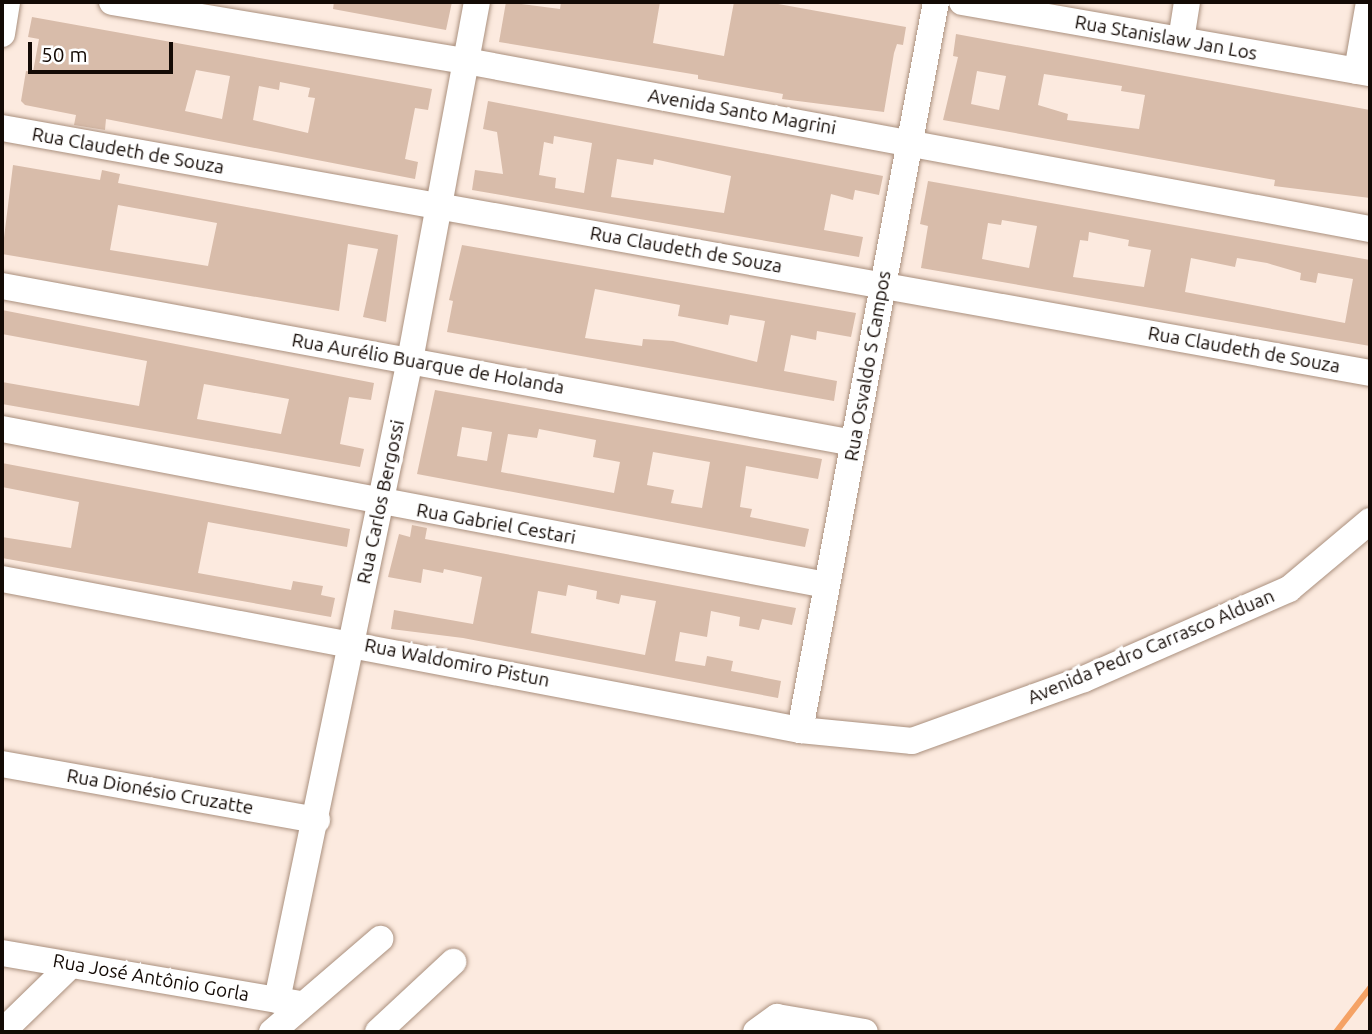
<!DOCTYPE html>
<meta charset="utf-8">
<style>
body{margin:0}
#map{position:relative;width:1372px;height:1034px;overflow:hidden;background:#fceadf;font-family:Ubuntu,sans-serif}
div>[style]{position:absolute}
.stream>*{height:6px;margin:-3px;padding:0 3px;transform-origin:3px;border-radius:3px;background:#f5a265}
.building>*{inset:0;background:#d8bcaa}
.roads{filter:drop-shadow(0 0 2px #aa907e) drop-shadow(0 0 2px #aa907e)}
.minor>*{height:26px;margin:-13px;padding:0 13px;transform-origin:13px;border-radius:13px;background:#fff}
span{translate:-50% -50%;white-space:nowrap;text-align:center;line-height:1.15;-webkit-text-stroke:7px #fff;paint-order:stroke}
.street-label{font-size:19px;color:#130a05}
.frame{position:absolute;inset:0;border:4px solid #130a05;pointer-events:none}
.scale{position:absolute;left:28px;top:42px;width:145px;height:32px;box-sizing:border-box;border:4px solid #130a05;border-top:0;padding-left:9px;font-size:21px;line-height:24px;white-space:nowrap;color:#130a05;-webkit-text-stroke:5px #fff;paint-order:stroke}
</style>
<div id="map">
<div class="stream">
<div style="left:1336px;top:1032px;width:56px;rotate:-52.3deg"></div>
</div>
<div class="building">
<div style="clip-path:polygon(334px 2px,452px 2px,446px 30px,333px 9px)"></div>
<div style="clip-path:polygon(506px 2px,560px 9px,561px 2px,660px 2px,653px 43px,724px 56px,734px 2px,767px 2px,906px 27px,903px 45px,897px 44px,894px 53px,884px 112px,782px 99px,783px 94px,698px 79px,698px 75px,499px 42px)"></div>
<div style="clip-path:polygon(evenodd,32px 17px,432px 89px,428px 110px,415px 108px,405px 159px,418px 162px,415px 179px,106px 119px,105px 130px,74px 125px,76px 115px,25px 105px,21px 101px,26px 71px,33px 72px,39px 39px,28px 37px,32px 17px,196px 70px,230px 76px,222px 119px,185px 111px,196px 70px,32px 17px,280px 82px,310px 88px,308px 97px,315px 98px,308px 133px,253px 120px,259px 86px,279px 90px,280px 82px)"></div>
<div style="clip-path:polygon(evenodd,956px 34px,1370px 110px,1370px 198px,1274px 186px,1275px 180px,943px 120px,958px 57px,953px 56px,956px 34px,977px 71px,1006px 76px,999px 110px,971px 104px,977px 71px,956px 34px,1044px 74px,1122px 86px,1121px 91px,1145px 95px,1139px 129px,1067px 120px,1068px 114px,1038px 105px,1044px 74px)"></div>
<div style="clip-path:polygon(evenodd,488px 101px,883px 176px,879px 195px,855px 190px,853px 200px,831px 194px,824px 230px,863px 237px,859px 257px,472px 190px,475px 170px,503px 174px,497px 132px,483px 129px,488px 101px,554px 136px,592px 143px,584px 193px,555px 188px,556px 178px,539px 175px,544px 142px,553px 144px,554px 136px,488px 101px,617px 159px,653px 165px,654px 159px,731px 176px,724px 213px,611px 197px,617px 159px)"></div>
<div style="clip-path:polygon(evenodd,13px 165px,100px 180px,102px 170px,120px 174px,118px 183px,398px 235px,386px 322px,363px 317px,378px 249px,348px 244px,339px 311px,2px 254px,13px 165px,118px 205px,217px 223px,208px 266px,110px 250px,118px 205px)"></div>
<div style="clip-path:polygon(evenodd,928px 181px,1370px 260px,1370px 346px,921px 268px,928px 226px,920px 224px,928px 181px,1002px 220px,1037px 226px,1029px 268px,982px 259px,988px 223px,1001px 225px,1002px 220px,928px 181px,1089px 232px,1129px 240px,1128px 246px,1151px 250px,1144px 287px,1073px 277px,1080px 240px,1088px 241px,1089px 232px,928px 181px,1191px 258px,1235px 267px,1237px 258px,1267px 263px,1301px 273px,1300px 280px,1316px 283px,1318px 273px,1353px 279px,1345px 323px,1185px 292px,1191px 258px)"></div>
<div style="clip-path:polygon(evenodd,462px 245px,856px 313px,851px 337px,817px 331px,816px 340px,791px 335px,784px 371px,837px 381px,834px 401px,447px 332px,453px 301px,449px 300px,462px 245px,595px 289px,680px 305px,678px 316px,728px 325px,730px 315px,765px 321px,757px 362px,673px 341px,643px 339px,642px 346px,585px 338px,595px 289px)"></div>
<div style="clip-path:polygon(evenodd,2px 310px,374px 383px,371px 400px,349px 397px,340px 444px,364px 449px,360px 467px,2px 404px,2px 382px,139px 406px,147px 361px,2px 334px,2px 310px,204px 384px,289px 399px,281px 434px,197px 419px,204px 384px)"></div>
<div style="clip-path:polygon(evenodd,435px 390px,822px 459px,818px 479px,746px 466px,740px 507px,752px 509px,750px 517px,809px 529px,805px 547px,417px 474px,435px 390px,462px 427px,492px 432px,487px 461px,457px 456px,462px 427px,435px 390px,539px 429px,596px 440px,593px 457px,620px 462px,614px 493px,501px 472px,508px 434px,537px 438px,539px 429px,435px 390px,653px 452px,710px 462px,702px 508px,671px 503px,674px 490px,647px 485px,653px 452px)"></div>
<div style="clip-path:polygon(2px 463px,350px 529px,347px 547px,208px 522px,198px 573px,291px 590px,293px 581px,323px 586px,321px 595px,335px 598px,331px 617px,2px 558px,2px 537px,71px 548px,79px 502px,2px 487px)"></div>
<div style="clip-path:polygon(evenodd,412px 525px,427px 528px,425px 539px,796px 608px,792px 625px,762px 619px,759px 630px,739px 626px,740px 617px,711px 611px,707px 637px,680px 632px,675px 661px,705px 666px,707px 656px,733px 661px,731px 671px,781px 681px,778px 698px,463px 638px,391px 629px,394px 610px,473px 624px,482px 577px,444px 569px,443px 573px,423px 569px,421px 583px,388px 577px,399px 534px,410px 537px,412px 525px,568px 585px,597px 591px,596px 599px,619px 604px,621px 595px,656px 601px,645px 655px,531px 633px,538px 591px,566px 596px,568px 585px)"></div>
</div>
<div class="roads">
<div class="minor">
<div style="left:112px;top:2px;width:359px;rotate:9.5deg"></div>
<div style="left:466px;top:61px;width:919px;rotate:10.53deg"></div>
<div style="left:962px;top:2px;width:414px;rotate:9.9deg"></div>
<div style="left:2px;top:34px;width:32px;rotate:-81deg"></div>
<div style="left:1181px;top:40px;width:38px;rotate:-81deg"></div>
<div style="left:1357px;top:71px;width:70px;rotate:-80.1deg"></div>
<div style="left:2px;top:128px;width:1390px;rotate:10.15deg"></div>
<div style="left:2px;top:286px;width:866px;rotate:10.44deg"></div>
<div style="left:2px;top:429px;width:839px;rotate:10.72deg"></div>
<div style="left:2px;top:579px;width:812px;rotate:10.71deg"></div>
<div style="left:800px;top:730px;width:113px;rotate:5.6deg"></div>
<div style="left:912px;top:741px;width:183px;rotate:-19.8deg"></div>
<div style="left:1084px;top:679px;width:224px;rotate:-23.7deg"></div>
<div style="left:1289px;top:589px;width:106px;rotate:-40deg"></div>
<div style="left:800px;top:730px;width:741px;rotate:-79.42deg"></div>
<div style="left:2px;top:764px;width:320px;rotate:10.1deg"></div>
<div style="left:2px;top:953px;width:303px;rotate:9.7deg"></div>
<div style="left:277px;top:1000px;width:654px;rotate:-78.26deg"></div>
<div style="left:410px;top:360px;width:364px;rotate:-79.4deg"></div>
<div style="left:2px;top:1032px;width:96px;rotate:-44.2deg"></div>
<div style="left:272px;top:1032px;width:143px;rotate:-40.7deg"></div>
<div style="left:378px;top:1032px;width:103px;rotate:-43deg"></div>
<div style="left:756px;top:1032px;width:26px;rotate:-36deg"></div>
<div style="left:777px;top:1017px;width:89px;rotate:9.7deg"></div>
</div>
</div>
<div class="street-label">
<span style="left:1166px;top:38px;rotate:10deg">Rua Stanislaw Jan Los</span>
<span style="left:742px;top:112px;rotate:10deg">Avenida Santo Magrini</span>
<span style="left:128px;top:151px;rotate:10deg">Rua Claudeth de Souza</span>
<span style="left:686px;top:250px;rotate:10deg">Rua Claudeth de Souza</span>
<span style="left:1244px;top:350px;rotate:10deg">Rua Claudeth de Souza</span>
<span style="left:428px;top:364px;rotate:10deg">Rua Aurélio Buarque de Holanda</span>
<span style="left:868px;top:366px;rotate:-80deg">Rua Osvaldo S Campos</span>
<span style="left:381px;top:502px;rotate:-78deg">Rua Carlos Bergossi</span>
<span style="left:496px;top:524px;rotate:10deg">Rua Gabriel Cestari</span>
<span style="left:1151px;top:647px;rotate:-23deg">Avenida Pedro Carrasco Alduan</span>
<span style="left:457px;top:663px;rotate:11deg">Rua Waldomiro Pistun</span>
<span style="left:160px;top:792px;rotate:10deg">Rua Dionésio Cruzatte</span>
<span style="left:151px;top:978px;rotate:10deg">Rua José Antônio Gorla</span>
</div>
<div class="frame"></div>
<div class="scale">50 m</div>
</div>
